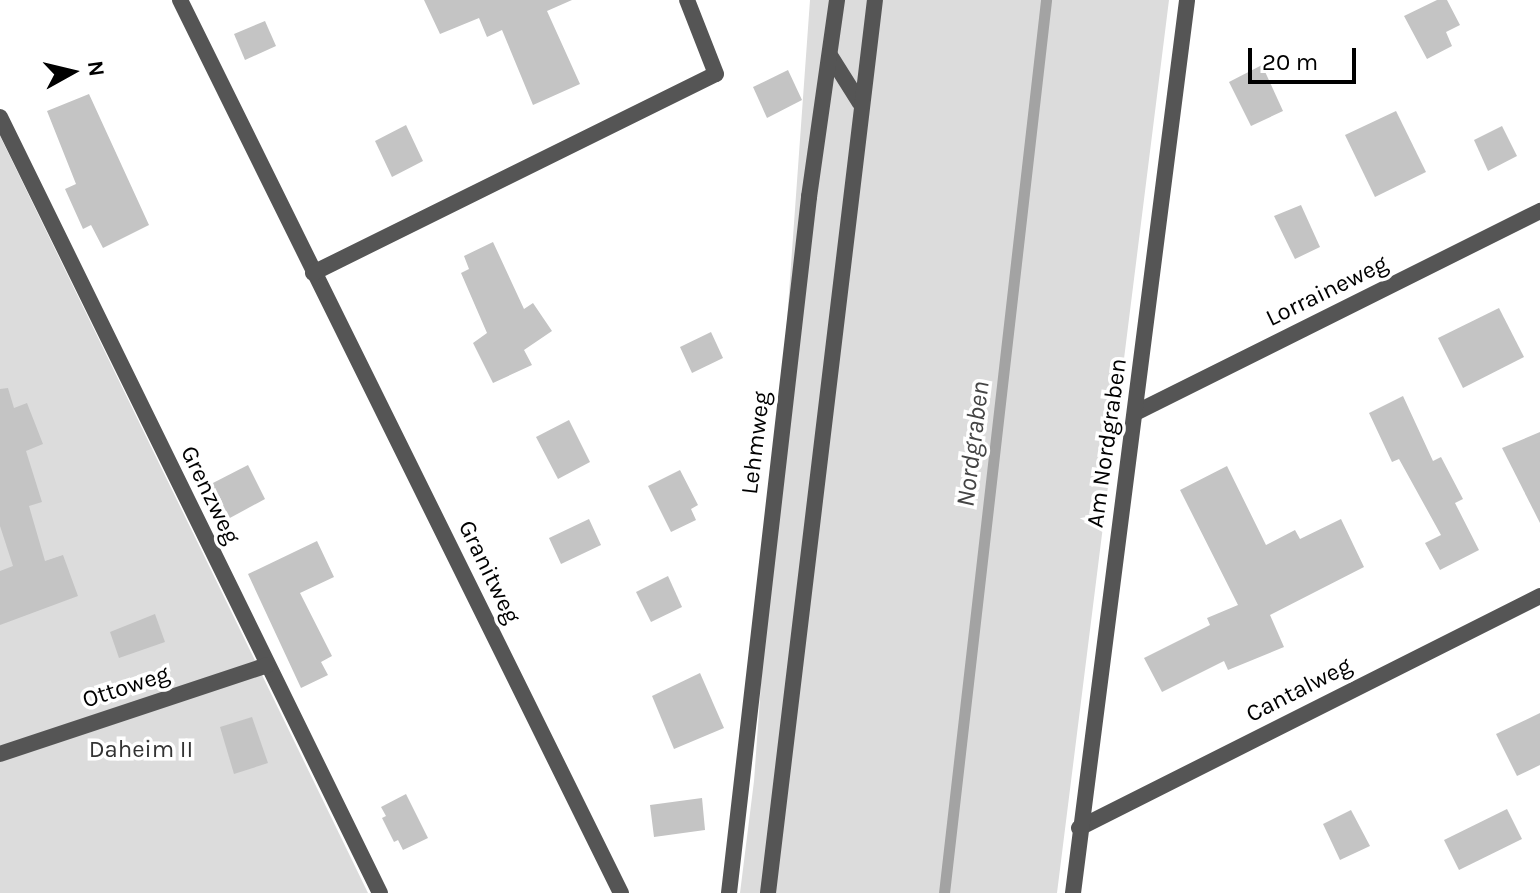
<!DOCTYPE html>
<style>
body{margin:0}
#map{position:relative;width:1540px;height:893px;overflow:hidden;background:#fff;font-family:Karla,sans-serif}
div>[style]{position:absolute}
.green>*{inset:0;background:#dcdcdc}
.stream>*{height:11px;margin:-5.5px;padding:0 5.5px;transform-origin:5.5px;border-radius:5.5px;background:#a3a3a3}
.building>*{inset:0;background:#c4c4c4}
.lane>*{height:16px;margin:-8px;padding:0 8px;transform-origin:8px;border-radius:8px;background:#555}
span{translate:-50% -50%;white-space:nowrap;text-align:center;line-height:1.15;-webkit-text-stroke:7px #fff;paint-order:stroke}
.street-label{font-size:24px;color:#000}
.park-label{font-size:24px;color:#333}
.water-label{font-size:26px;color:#444;font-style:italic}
.north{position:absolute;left:32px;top:32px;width:80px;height:80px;-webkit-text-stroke:6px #fff;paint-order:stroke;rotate:82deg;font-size:22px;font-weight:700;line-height:32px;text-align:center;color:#000}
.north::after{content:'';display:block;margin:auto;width:28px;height:36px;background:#000;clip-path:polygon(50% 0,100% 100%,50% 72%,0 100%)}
.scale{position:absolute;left:1248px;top:48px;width:108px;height:36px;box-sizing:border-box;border:4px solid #000;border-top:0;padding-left:10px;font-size:24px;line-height:28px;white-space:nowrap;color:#000;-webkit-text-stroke:6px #fff;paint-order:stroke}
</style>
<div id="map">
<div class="green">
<div style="clip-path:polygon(810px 0,1169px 0,1057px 893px,740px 893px,754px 781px)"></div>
<div style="clip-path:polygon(0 136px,368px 893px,0 893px)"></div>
</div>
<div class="stream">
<div style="left:944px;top:893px;width:899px;rotate:-83.48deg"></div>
</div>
<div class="building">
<div style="clip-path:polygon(424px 0,572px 0,547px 11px,580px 84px,533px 105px,502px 30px,487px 37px,479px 18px,440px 34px)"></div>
<div style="clip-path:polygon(1437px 0,1447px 0,1460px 25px,1446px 32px,1452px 46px,1427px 59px,1404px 16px)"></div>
<div style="clip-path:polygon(265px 21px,276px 46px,245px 60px,234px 34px)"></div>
<div style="clip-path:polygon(1262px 65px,1283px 111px,1251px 126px,1229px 82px)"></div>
<div style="clip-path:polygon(788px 70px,802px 100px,767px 118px,753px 87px)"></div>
<div style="clip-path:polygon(89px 94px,149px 225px,103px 248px,91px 225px,83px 229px,65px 189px,76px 184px,47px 111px)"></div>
<div style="clip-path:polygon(1396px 111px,1426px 172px,1375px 197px,1345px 135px)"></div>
<div style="clip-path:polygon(406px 125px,423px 161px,392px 177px,375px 141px)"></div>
<div style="clip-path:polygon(1502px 126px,1517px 156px,1488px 171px,1474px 140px)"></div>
<div style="clip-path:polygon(1301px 205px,1320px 247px,1295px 259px,1274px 216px)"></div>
<div style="clip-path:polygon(493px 242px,524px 309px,533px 303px,552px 331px,524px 350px,532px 365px,493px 383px,473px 343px,487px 333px,461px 273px,469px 269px,464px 256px)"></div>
<div style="clip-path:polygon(1499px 308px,1524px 357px,1463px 388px,1438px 338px)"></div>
<div style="clip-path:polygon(711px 332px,723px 358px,692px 373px,680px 347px)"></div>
<div style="clip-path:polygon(8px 388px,14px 408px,27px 403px,43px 444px,26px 451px,42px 502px,29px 506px,45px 561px,63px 555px,78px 596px,0 625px,0 571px,13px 566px,0 526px,0 389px)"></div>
<div style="clip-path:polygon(1403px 396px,1433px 461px,1441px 457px,1463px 499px,1455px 503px,1479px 550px,1440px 570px,1425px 543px,1441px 535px,1399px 459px,1392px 462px,1369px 413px)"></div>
<div style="clip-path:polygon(569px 420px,590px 462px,558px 479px,536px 437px)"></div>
<div style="clip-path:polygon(1540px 432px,1540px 523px,1502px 448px)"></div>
<div style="clip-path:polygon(248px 465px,265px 499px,228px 519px,211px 484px)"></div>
<div style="clip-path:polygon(1227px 466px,1266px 545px,1295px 530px,1300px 539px,1341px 519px,1364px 567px,1270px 615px,1284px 647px,1228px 670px,1224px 661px,1162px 692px,1144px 658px,1210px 625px,1207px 618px,1238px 605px,1180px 490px)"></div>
<div style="clip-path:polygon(680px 470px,698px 505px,691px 509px,696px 520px,671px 532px,648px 486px)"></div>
<div style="clip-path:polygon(589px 519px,601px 545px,561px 564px,549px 538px)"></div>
<div style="clip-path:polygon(317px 541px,334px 577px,300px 593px,332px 656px,321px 662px,328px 675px,301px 688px,248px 574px)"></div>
<div style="clip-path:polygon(668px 576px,682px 607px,651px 622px,636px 592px)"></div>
<div style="clip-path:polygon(155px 614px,165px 642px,119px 658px,110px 632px)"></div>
<div style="clip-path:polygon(700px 673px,724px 728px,674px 749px,652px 696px)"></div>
<div style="clip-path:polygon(1540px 713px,1540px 765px,1517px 776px,1496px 734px)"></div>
<div style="clip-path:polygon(252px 717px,268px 763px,234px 774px,220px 727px)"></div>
<div style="clip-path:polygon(406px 794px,428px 838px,403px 850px,398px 840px,394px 842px,382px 818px,386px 816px,381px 807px)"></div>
<div style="clip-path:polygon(702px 798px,705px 830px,654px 837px,650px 805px)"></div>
<div style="clip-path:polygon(1507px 809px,1522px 839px,1459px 870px,1444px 840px)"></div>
<div style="clip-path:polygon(1351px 810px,1370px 846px,1340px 860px,1323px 824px)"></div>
</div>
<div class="lane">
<div style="left:180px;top:0;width:996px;rotate:63.72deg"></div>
<div style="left:831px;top:57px;width:54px;rotate:57.8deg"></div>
<div style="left:0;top:117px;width:864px;rotate:63.91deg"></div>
<div style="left:313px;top:273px;width:449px;rotate:-26.3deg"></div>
<div style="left:716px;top:74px;width:79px;rotate:-111.4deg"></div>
<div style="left:1135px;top:413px;width:453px;rotate:-26.5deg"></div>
<div style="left:0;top:754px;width:281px;rotate:-18.4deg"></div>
<div style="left:1079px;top:828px;width:516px;rotate:-26.71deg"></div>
<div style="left:729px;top:893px;width:701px;rotate:-83.44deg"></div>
<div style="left:809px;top:197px;width:199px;rotate:-81.9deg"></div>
<div style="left:768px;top:893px;width:899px;rotate:-83.17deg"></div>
<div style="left:1073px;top:893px;width:900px;rotate:-82.72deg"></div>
</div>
<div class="street-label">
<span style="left:1327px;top:291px;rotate:-26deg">Lorraineweg</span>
<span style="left:756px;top:443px;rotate:-83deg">Lehmweg</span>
<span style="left:1107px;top:443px;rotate:-82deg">Am Nordgraben</span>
<span style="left:210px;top:495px;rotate:64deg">Grenzweg</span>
<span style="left:489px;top:572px;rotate:64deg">Granitweg</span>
<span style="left:126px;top:687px;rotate:-18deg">Ottoweg</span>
<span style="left:1299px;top:690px;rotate:-27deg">Cantalweg</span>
</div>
<div class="park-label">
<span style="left:141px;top:750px">Daheim II</span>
</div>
<div class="water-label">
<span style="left:973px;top:444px;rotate:-83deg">Nordgraben</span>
</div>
<div class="north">N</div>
<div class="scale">20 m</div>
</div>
